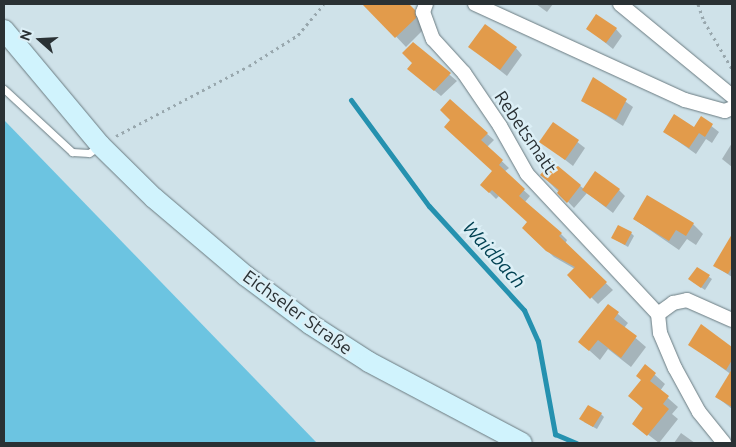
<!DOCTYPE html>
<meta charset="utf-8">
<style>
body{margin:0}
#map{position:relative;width:736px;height:447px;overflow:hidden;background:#cfe2e9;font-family:Ubuntu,sans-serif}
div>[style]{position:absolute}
.green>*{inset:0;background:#6cc4e1}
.shadow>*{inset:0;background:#0003}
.stream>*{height:5px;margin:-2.5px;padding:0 2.5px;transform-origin:2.5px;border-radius:2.5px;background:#2591af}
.building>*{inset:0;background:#e29b4b}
.path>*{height:3px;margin-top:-1.5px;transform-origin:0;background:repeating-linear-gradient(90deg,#98a7ad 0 2.5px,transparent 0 6.5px)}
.roads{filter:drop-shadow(0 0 1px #6a7b81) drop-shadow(0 0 1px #6a7b81)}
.lane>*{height:7px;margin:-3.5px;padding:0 3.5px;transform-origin:3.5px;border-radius:3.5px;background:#fff}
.street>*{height:14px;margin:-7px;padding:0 7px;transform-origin:7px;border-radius:7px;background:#fff}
.secondary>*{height:20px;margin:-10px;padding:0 10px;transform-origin:10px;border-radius:10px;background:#d0f3fd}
span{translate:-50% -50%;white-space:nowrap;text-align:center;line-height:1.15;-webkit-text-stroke:5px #dceff6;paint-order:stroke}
.street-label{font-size:18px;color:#2a3134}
.water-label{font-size:19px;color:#024152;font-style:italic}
.frame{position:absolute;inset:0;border:5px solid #2a3134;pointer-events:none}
.north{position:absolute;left:15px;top:15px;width:50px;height:50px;-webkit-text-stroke:4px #dceff6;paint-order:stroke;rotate:289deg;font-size:14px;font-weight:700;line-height:20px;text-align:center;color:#2a3134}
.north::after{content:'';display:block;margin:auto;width:18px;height:22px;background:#2a3134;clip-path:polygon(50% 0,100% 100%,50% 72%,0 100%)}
</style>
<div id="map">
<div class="green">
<div style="clip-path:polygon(4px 120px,317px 443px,4px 443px)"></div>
</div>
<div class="shadow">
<div style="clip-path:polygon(370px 4px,408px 4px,424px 21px,425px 28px,406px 47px,370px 9px,373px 6px)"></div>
<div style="clip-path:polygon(536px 4px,553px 4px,547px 12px)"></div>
<div style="clip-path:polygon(587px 28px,616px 29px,622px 36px,613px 49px)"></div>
<div style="clip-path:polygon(413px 44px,457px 81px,441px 96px,409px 69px,414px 63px)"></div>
<div style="clip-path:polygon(470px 47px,516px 48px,522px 55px,507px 76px)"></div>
<div style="clip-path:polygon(594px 79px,633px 107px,623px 126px,582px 100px)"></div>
<div style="clip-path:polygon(450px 101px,494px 140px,487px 147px,509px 168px,504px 172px,530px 196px,525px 202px,561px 234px,567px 240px,565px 244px,613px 290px,598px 304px,569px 275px,575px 269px,554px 257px,530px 235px,529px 222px,499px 196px,496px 199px,488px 191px,494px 171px,452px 120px)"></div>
<div style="clip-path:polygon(701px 118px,719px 132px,712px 143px,706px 139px,696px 154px,665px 132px,695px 129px)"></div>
<div style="clip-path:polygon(553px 123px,585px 148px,573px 166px,541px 141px)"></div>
<div style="clip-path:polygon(732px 143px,732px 167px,722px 159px)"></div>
<div style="clip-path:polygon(552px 163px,584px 189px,619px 190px,625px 196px,613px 213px,587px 193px,574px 208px,548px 181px)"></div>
<div style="clip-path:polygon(634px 219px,693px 224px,703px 234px,696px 245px,687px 239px,679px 250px)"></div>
<div style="clip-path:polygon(631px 233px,634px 236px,628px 247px,613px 238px)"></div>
<div style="clip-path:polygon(726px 247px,732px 250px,732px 277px,715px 266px)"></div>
<div style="clip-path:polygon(697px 268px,712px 279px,705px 290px,693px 282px)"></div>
<div style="clip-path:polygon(608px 305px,628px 323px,624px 328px,646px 347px,631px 367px,608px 349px,600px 360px,580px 342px)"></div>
<div style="clip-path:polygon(702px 326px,732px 348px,732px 375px,690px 345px)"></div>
<div style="clip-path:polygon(645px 366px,665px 384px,660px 391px,678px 407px,672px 414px,678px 419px,659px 443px,633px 423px,644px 410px,630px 396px,642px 380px)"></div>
<div style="clip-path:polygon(723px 386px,732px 392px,732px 409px,717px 397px)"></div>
<div style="clip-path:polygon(601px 414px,604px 417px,597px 429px,584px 422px)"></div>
<div style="clip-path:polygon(681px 433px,695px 443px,674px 443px)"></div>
</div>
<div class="stream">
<div style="left:351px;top:100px;width:132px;rotate:53.7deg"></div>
<div style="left:429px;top:206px;width:141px;rotate:47.6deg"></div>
<div style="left:524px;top:310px;width:34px;rotate:66deg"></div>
<div style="left:538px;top:341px;width:95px;rotate:79.6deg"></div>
<div style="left:555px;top:434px;width:23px;rotate:23deg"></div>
</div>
<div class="building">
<div style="clip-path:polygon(362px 4px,409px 4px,415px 10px,416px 18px,395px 38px)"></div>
<div style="clip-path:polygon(596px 14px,617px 28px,606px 43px,586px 29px)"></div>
<div style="clip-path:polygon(485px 24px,517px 47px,500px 70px,468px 47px)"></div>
<div style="clip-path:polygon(413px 42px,451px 73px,434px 91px,407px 69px,412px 63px,402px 53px)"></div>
<div style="clip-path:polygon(593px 77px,627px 99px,616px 120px,581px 101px)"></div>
<div style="clip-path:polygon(450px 99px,488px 133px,481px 140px,503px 160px,499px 165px,525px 189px,519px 196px,562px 233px,559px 236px,607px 282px,590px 299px,567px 275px,575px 267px,546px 251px,522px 228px,527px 222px,492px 190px,489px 193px,480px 185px,492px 171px,444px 127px,450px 120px,440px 110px)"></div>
<div style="clip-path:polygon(674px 114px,694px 127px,701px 116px,713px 124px,705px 137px,699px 133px,689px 148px,663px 132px)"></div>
<div style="clip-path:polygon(553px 122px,579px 140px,565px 160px,539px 142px)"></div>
<div style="clip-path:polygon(552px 161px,581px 185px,567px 203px,557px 193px,559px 190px,540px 175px)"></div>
<div style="clip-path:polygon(595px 171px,620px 189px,606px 207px,582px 190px)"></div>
<div style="clip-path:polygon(647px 195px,694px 223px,686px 236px,676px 230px,669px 241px,633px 219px)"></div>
<div style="clip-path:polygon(618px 225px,632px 232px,625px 245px,611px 238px)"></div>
<div style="clip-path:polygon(732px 234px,732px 267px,728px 274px,713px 266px)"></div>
<div style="clip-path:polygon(697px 267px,710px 275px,701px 288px,688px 279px)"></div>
<div style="clip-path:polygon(608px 304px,619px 312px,614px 319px,637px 336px,621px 358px,598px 340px,589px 351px,578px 342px)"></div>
<div style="clip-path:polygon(701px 324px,732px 347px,732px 360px,726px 370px,688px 345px)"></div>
<div style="clip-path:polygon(645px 364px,656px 373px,650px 381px,669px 396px,663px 404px,669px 409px,647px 436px,632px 424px,643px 408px,628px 396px,641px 380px,636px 376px)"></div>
<div style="clip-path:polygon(732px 369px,732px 407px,715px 397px)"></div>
<div style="clip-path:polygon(588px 405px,602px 413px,593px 427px,579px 419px)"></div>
</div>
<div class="path">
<div style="left:698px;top:4px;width:18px;rotate:71deg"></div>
<div style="left:704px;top:21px;width:56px;rotate:59.7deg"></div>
<div style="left:116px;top:136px;width:150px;rotate:-27.8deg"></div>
<div style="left:249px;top:66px;width:58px;rotate:-32.3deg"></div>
<div style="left:298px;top:35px;width:40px;rotate:-50deg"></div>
</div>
<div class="roads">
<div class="lane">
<div style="left:4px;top:89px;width:93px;rotate:42.8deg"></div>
<div style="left:72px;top:152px;width:17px;rotate:3deg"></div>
<div style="left:89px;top:153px;width:11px;rotate:-34deg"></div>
</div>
<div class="street">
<div style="left:426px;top:4px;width:9px;rotate:111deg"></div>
<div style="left:423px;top:12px;width:29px;rotate:70deg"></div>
<div style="left:433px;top:39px;width:46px;rotate:47.6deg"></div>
<div style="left:464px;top:73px;width:64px;rotate:55.8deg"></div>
<div style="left:500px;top:126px;width:55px;rotate:60.6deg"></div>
<div style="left:527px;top:174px;width:192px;rotate:46.9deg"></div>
<div style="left:658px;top:314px;width:19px;rotate:84deg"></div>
<div style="left:660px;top:333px;width:38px;rotate:67deg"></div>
<div style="left:675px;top:368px;width:50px;rotate:61.4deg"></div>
<div style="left:699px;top:412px;width:40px;rotate:51deg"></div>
<div style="left:475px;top:4px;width:231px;rotate:24.6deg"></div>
<div style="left:685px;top:100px;width:41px;rotate:15.4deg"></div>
<div style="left:725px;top:111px;width:8px;rotate:-23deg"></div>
<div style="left:620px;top:4px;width:145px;rotate:39.4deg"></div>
<div style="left:658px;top:314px;width:19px;rotate:-36deg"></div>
<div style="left:673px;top:303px;width:14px;rotate:-12deg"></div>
<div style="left:687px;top:300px;width:49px;rotate:24deg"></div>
</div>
<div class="secondary">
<div style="left:4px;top:30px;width:150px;rotate:50.1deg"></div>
<div style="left:100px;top:145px;width:76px;rotate:44.5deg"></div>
<div style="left:154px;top:198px;width:121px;rotate:40.3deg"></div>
<div style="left:246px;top:276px;width:80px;rotate:36.9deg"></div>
<div style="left:310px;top:324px;width:70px;rotate:32.8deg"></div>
<div style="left:369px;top:362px;width:173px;rotate:27.9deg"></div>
</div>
</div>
<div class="street-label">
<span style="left:526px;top:132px;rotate:56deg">Rebetsmatt</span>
<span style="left:298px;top:312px;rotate:36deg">Eichseler Straße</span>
</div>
<div class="water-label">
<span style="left:494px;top:255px;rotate:48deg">Waidbach</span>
</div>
<div class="frame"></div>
<div class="north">N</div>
</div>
